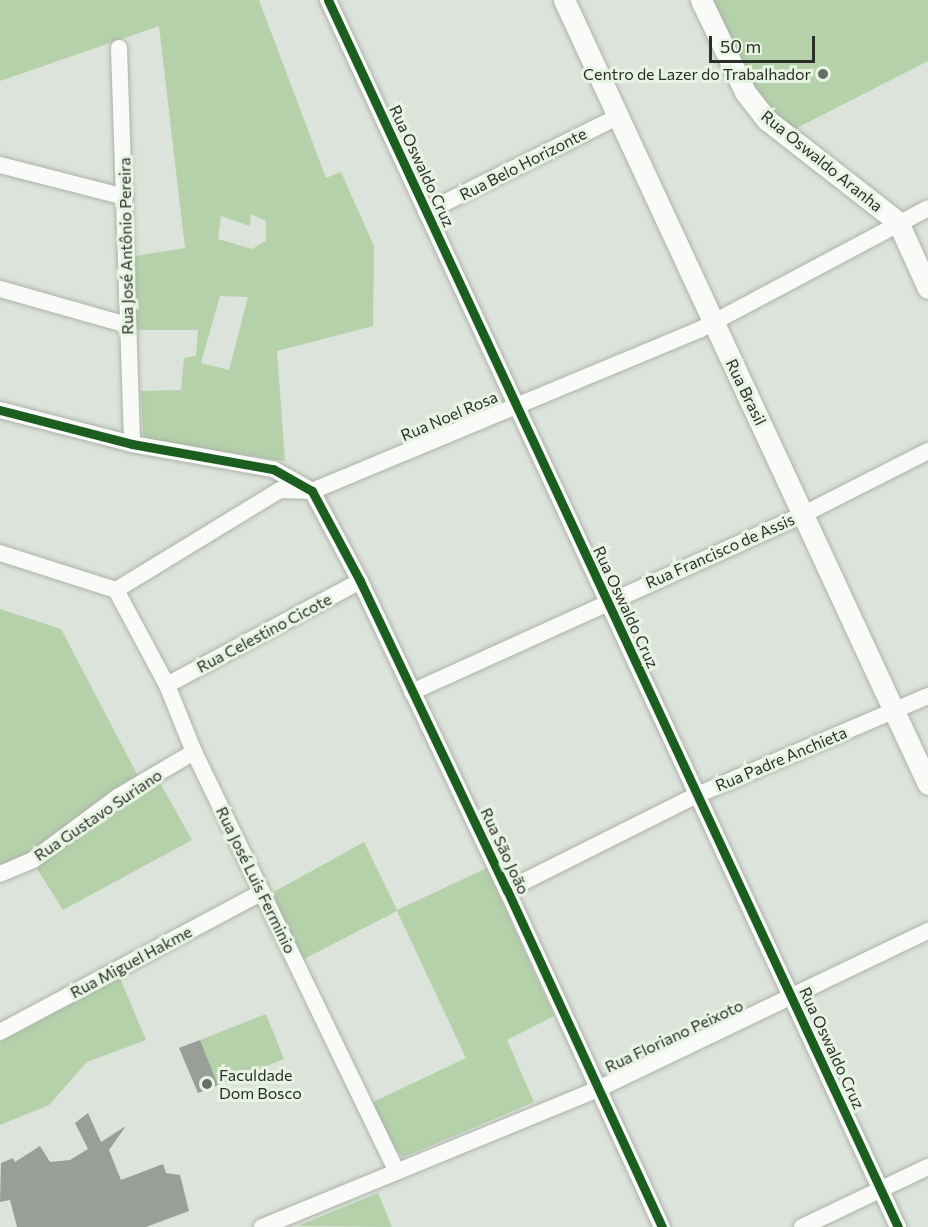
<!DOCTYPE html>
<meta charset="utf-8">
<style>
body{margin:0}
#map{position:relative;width:928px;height:1227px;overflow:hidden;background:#dce3da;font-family:Commissioner,sans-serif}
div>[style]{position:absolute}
.green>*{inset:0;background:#b4d1aa}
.building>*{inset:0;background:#999e97}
.roads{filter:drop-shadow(0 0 2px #acb2aa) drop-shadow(0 0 2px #acb2aa)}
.minor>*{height:16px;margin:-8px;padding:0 8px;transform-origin:8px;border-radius:8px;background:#fafbf9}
.tertiary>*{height:21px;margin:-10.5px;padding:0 10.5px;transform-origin:10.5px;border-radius:10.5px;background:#fafbf9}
.cycleway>*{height:9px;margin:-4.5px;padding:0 4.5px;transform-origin:4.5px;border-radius:4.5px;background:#1b5e20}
.dots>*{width:16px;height:16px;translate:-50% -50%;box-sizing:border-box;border:3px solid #e8f4e3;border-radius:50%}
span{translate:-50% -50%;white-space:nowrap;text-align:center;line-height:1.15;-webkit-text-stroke:6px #e8f4e3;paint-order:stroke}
.poi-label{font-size:16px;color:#2a2f28}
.right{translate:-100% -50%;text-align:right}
.left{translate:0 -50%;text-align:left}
.street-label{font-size:16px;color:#2a2f28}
.scale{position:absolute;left:709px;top:36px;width:106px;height:27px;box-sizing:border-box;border:3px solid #2a2f28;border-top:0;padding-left:8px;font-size:18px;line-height:21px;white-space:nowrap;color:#2a2f28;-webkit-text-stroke:4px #e8f4e3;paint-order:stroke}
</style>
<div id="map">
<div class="green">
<div style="clip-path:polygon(evenodd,0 0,259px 0,326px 178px,341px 172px,374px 246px,373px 326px,277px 351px,285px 461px,149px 440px,143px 435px,141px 391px,181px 390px,184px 358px,196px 356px,198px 330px,137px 330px,135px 256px,185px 248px,159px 26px,0 81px,0 0,251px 214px,266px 221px,266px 241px,252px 249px,218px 239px,221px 216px,250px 226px,251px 214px,0 0,220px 296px,248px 297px,229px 370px,201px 363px,220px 296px)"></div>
<div style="clip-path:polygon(710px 0,928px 0,928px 61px,791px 131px,751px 88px)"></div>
<div style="clip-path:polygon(0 609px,61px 629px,139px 778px,29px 856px,0 868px)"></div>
<div style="clip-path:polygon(159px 781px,192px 840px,63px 910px,34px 864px,123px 800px)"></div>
<div style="clip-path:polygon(364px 842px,397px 910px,487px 868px,554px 1016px,507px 1040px,534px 1102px,404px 1157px,393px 1148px,371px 1103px,466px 1058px,397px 911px,302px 960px,270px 894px)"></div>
<div style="clip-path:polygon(120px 978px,146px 1040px,87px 1062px,49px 1105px,0 1125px,0 1042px)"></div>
<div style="clip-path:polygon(266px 1014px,284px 1059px,218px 1085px,200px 1040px)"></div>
<div style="clip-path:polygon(378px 1193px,392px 1227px,298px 1226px)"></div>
</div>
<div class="building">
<div style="clip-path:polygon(200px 1040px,218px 1085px,198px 1093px,179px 1048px)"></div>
<div style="clip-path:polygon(88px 1113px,101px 1142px,126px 1126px,109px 1150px,121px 1180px,163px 1164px,166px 1173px,180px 1175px,189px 1211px,146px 1227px,17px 1227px,10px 1200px,0 1202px,1px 1163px,13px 1158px,15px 1162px,40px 1146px,50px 1162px,70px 1160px,88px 1149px,75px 1123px)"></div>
</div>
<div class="roads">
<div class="minor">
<div style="left:328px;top:0;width:1353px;rotate:65.08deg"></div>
<div style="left:119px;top:48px;width:396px;rotate:88.1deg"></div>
<div style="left:0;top:165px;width:129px;rotate:14.4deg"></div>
<div style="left:426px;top:212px;width:216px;rotate:-26.4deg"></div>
<div style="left:0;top:289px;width:132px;rotate:15.8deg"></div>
<div style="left:0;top:410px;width:136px;rotate:14.4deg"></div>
<div style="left:132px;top:444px;width:143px;rotate:10.1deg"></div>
<div style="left:273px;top:469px;width:45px;rotate:29.4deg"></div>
<div style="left:312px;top:491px;width:102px;rotate:61.9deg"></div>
<div style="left:360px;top:581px;width:342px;rotate:64.6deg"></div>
<div style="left:507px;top:890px;width:371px;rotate:65.3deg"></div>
<div style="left:0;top:553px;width:122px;rotate:17.7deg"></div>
<div style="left:116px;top:590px;width:192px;rotate:-31.4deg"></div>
<div style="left:280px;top:490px;width:32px;rotate:2deg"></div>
<div style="left:312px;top:491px;width:419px;rotate:-22.6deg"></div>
<div style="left:699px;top:330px;width:259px;rotate:-28deg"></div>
<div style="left:116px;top:590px;width:108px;rotate:61.8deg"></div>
<div style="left:167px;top:685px;width:72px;rotate:68.1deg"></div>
<div style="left:194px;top:752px;width:464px;rotate:64.2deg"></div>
<div style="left:167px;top:685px;width:219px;rotate:-28.3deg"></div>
<div style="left:412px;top:692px;width:431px;rotate:-24.4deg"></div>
<div style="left:804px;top:514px;width:139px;rotate:-26.9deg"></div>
<div style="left:0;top:874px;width:36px;rotate:-23deg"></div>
<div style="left:33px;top:860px;width:107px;rotate:-36.7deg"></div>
<div style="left:119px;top:796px;width:87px;rotate:-30.4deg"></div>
<div style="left:507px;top:890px;width:212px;rotate:-26.6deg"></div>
<div style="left:697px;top:795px;width:251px;rotate:-23.2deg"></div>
<div style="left:0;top:1032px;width:297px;rotate:-28.1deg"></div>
<div style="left:262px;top:1227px;width:363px;rotate:-22.3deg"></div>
<div style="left:598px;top:1089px;width:366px;rotate:-25.6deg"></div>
<div style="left:802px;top:1227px;width:140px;rotate:-25.5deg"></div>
</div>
<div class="tertiary">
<div style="left:564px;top:0;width:864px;rotate:65.1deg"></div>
<div style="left:701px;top:0;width:102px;rotate:64.4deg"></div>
<div style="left:745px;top:92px;width:36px;rotate:52deg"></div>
<div style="left:767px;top:120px;width:166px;rotate:37.9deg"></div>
<div style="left:898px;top:222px;width:72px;rotate:65.6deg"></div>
</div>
</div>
<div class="cycleway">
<div style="left:328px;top:0;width:1353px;rotate:65.08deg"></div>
<div style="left:0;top:410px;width:136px;rotate:14.4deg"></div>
<div style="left:132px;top:444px;width:143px;rotate:10.1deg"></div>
<div style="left:273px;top:469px;width:45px;rotate:29.4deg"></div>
<div style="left:312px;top:491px;width:102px;rotate:61.9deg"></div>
<div style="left:360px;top:581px;width:342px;rotate:64.6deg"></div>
<div style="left:507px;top:890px;width:371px;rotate:65.3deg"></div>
</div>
<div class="dots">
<div style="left:823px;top:74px;background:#686e66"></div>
<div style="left:207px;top:1084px;background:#686e66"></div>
</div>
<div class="poi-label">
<span class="right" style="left:811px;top:74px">Centro de Lazer do Trabalhador</span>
<span class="left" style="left:219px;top:1084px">Faculdade<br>Dom Bosco</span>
</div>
<div class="street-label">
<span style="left:822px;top:161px;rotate:39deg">Rua Oswaldo Aranha</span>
<span style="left:523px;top:164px;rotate:-27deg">Rua Belo Horizonte</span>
<span style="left:422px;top:166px;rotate:65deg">Rua Oswaldo Cruz</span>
<span style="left:126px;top:246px;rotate:-91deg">Rua José Antônio Pereira</span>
<span style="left:746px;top:392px;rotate:64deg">Rua Brasil</span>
<span style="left:449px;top:416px;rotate:-23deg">Rua Noel Rosa</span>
<span style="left:720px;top:551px;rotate:-24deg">Rua Francisco de Assis</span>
<span style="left:626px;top:607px;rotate:65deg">Rua Oswaldo Cruz</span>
<span style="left:264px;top:633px;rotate:-28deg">Rua Celestino Cicote</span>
<span style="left:781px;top:759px;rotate:-23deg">Rua Padre Anchieta</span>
<span style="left:98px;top:815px;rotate:-34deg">Rua Gustavo Suriano</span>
<span style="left:505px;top:851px;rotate:65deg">Rua São João</span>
<span style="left:256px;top:880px;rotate:64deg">Rua José Luis Ferminio</span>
<span style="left:131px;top:962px;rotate:-28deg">Rua Miguel Hakme</span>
<span style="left:674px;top:1036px;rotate:-25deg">Rua Floriano Peixoto</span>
<span style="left:832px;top:1048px;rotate:65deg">Rua Oswaldo Cruz</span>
</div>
<div class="scale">50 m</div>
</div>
